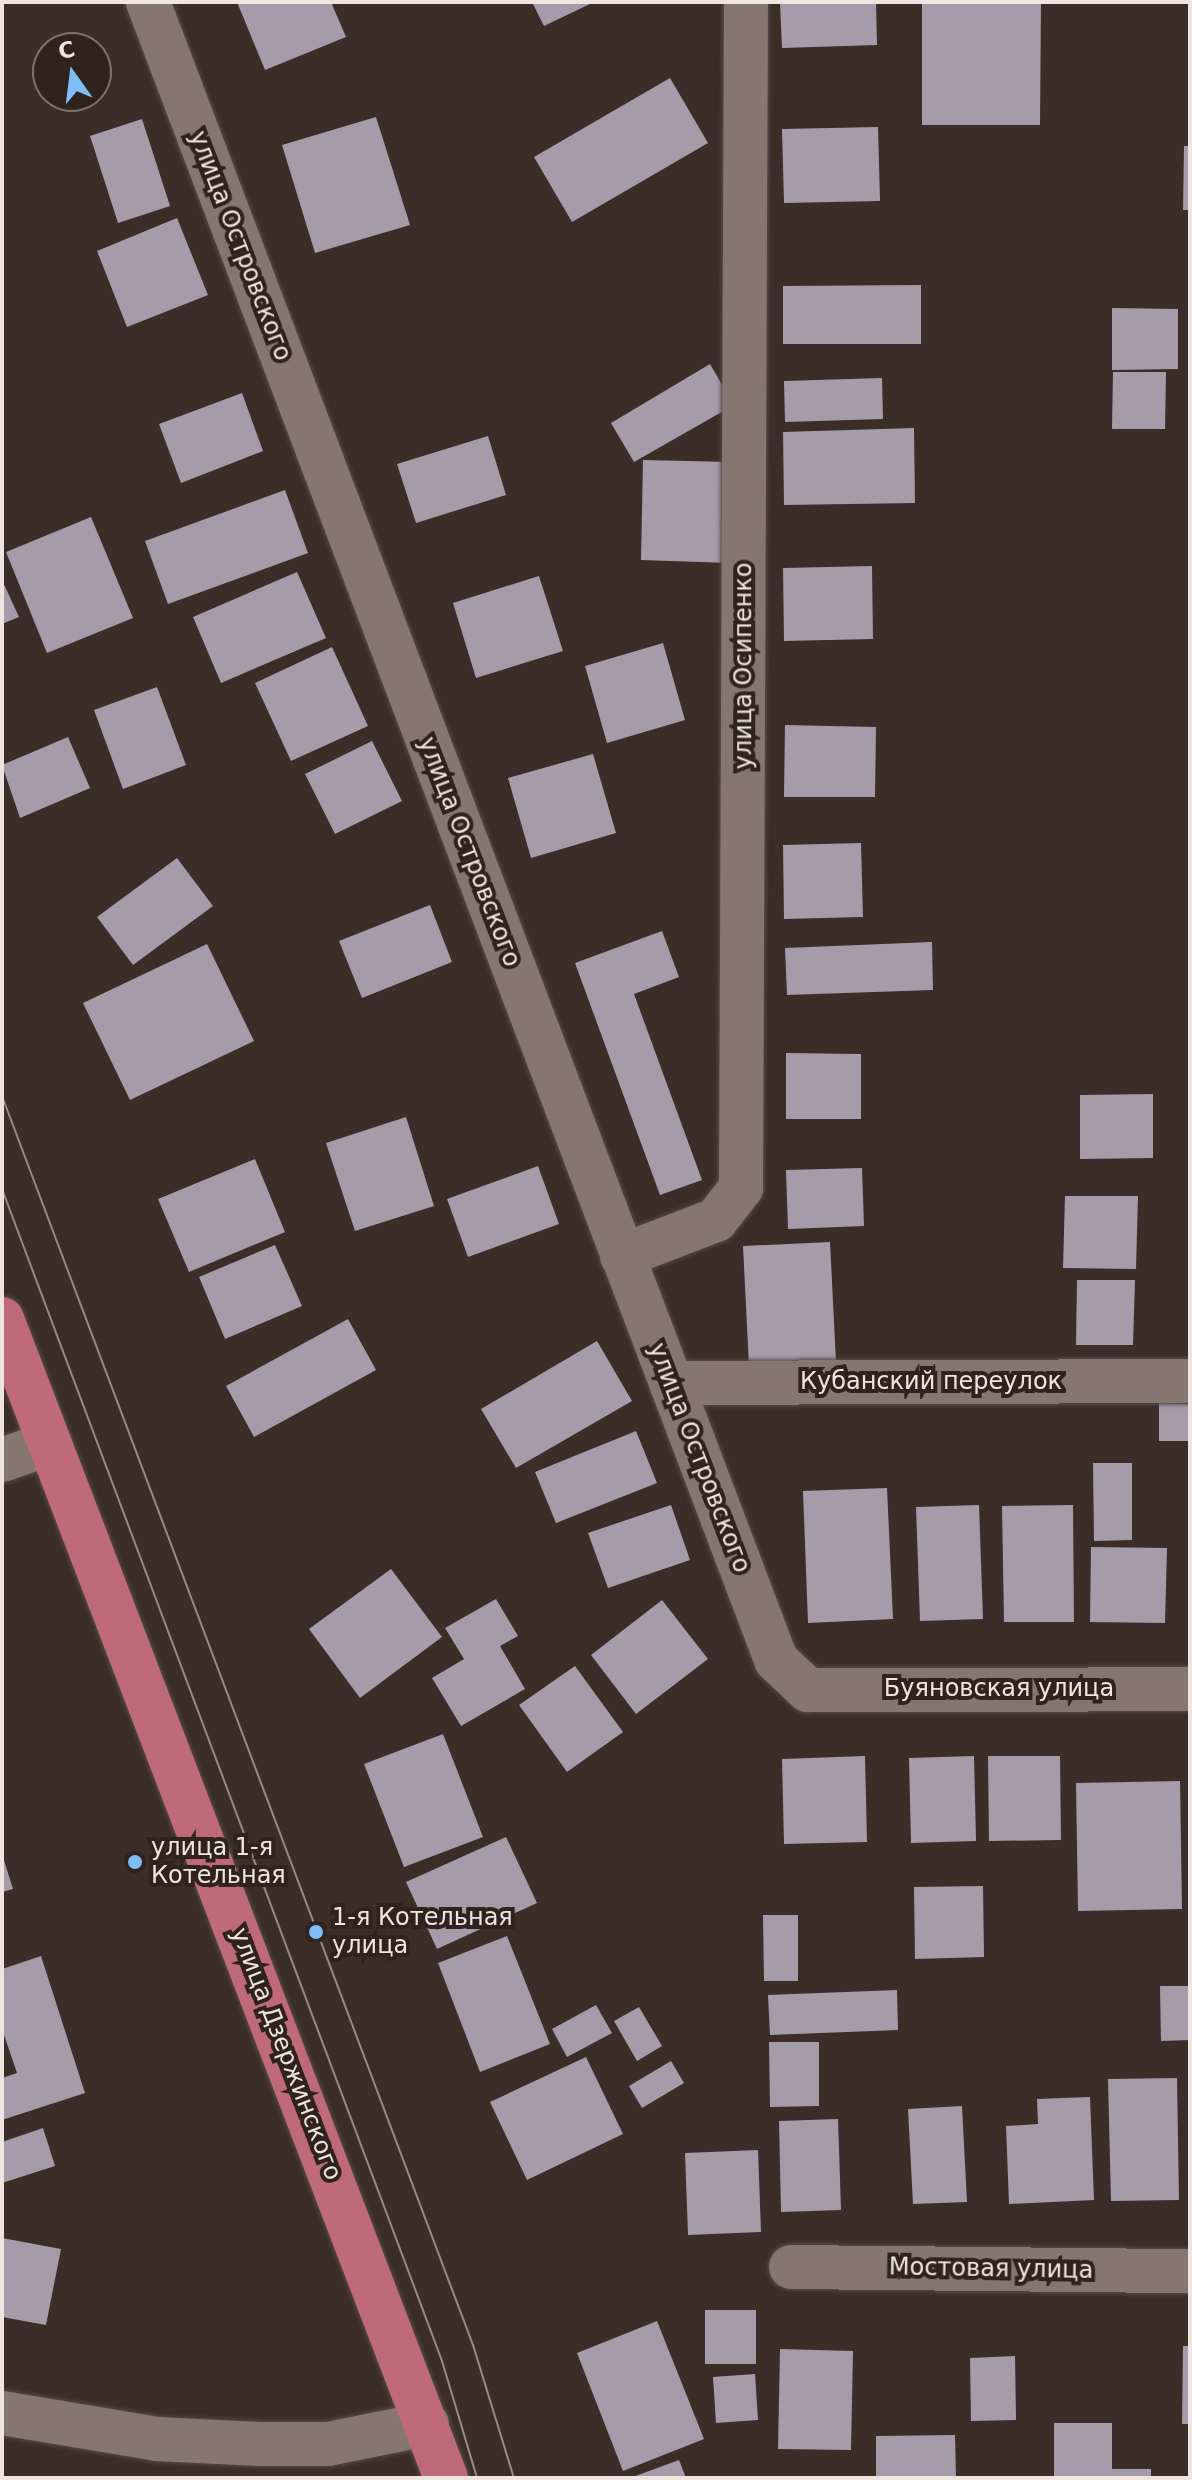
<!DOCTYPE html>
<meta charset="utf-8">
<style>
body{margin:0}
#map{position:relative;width:1192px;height:2480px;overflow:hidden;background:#3b2d28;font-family:"DejaVu Sans",sans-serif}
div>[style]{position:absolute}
.building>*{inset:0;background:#a59caa}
.roads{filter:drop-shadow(0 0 2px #564b47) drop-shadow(0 0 2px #564b47)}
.minor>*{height:44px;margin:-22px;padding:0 22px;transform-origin:22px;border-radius:22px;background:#867670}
.major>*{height:44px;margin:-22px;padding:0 22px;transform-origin:22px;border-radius:22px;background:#be6a78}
.tram>*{height:2px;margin:-1px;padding:0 1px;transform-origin:1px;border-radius:1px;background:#958a85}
.dots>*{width:22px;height:22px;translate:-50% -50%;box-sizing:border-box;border:4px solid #30231e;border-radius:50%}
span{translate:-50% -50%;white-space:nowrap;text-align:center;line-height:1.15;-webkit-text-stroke:8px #30231e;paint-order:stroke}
.street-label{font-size:24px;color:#eee5e1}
.poi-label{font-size:24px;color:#eee5e1}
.left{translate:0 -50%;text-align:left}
.frame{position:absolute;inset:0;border:4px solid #eee5e1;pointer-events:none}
.north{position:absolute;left:32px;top:32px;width:80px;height:80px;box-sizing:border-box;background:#30231e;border:2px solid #7c716c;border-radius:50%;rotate:346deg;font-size:22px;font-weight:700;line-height:32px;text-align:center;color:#eee5e1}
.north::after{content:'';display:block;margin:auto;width:28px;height:36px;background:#7fbdf9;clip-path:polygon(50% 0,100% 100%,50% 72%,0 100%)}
</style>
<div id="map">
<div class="building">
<div style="clip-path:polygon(237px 2px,331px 2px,346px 37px,265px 70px)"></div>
<div style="clip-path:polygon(532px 2px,594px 2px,544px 26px)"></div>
<div style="clip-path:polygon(780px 2px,876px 2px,877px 45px,782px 48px)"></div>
<div style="clip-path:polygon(922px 2px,1041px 2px,1040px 125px,922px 125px)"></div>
<div style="clip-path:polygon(670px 78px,708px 143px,572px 222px,534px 157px)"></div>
<div style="clip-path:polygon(376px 117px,410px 225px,315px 253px,282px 145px)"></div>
<div style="clip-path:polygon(142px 119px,170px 206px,118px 223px,90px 136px)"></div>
<div style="clip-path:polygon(878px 127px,880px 201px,784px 203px,782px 129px)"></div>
<div style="clip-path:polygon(1184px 146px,1190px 146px,1190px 210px,1183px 210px)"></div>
<div style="clip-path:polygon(177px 218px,208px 295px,127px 327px,97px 251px)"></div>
<div style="clip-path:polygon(921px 285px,921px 344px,783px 344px,783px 286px)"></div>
<div style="clip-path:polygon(1112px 308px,1178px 309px,1178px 369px,1112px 370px)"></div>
<div style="clip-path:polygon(710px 364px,734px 405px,634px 462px,611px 423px)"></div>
<div style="clip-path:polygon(1113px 372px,1166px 372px,1165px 429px,1112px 429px)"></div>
<div style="clip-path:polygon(882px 378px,883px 419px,785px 422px,784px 381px)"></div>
<div style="clip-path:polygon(242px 393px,263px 451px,181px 483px,159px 424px)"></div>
<div style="clip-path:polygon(914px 428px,915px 503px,784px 505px,783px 432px)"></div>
<div style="clip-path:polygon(488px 436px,506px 495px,416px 523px,397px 464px)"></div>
<div style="clip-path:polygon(643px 460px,731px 462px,729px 563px,641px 560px)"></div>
<div style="clip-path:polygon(285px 490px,308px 553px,168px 604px,145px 541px)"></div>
<div style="clip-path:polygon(91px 517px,133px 618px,47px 653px,6px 552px)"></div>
<div style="clip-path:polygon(872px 566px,873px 639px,784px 641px,783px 568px)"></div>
<div style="clip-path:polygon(297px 572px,326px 638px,221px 683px,193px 617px)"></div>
<div style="clip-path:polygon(539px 576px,563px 651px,476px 678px,453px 603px)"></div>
<div style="clip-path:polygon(2px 580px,19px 617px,2px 624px)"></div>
<div style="clip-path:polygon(663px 643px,685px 720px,607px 743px,585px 666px)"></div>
<div style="clip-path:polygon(332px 647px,368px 726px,291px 761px,255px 683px)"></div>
<div style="clip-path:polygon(157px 687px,186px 765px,123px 789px,94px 710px)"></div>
<div style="clip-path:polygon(785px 725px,876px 727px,875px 797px,784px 797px)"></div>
<div style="clip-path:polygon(68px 737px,90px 788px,20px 818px,2px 765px)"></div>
<div style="clip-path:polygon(372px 741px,402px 801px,335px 834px,305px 774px)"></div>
<div style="clip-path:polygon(593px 754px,616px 833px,531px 858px,508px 778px)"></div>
<div style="clip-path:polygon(861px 843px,863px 917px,784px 919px,783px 845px)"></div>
<div style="clip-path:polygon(177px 858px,213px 906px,133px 965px,97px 917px)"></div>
<div style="clip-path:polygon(430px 905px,452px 962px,362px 998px,339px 941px)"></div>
<div style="clip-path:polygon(662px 931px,679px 977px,634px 994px,702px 1180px,660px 1195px,575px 963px)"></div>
<div style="clip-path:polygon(932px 942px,933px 990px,787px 995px,785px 948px)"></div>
<div style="clip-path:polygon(207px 944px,254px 1041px,130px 1100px,83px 1003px)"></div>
<div style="clip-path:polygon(786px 1053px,861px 1054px,861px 1119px,786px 1119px)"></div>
<div style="clip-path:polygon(1153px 1094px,1153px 1158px,1080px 1159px,1080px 1095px)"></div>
<div style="clip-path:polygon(406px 1117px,434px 1206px,355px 1231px,326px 1143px)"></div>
<div style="clip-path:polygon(255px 1159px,285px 1232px,189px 1272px,158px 1199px)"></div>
<div style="clip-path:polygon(538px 1166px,559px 1224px,468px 1257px,447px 1199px)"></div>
<div style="clip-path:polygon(862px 1168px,864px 1226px,788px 1229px,786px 1170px)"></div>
<div style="clip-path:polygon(1065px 1196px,1138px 1196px,1136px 1269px,1063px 1268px)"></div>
<div style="clip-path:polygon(830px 1242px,836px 1362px,749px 1366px,743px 1246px)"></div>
<div style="clip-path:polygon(275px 1245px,302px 1306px,225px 1339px,199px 1277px)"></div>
<div style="clip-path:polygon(1077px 1280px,1135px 1280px,1133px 1345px,1076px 1345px)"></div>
<div style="clip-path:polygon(348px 1319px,376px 1370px,254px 1437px,226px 1386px)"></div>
<div style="clip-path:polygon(597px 1341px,632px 1401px,516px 1468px,481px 1409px)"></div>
<div style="clip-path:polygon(1159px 1403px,1190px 1404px,1190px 1441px,1159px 1441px)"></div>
<div style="clip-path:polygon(636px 1431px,657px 1483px,556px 1523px,535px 1472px)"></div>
<div style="clip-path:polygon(1093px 1463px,1132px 1463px,1132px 1540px,1094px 1541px)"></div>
<div style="clip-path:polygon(887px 1488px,893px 1619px,808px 1623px,803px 1491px)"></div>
<div style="clip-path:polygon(671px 1505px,690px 1560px,608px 1588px,588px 1533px)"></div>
<div style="clip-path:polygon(979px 1505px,983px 1619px,920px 1621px,916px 1507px)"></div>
<div style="clip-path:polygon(1073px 1505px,1074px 1622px,1004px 1622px,1002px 1506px)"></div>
<div style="clip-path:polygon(1091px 1547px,1167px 1548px,1165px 1623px,1090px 1622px)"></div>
<div style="clip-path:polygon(391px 1569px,442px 1637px,360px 1698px,309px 1629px)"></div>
<div style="clip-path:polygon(496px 1599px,518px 1636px,500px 1646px,525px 1689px,461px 1726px,432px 1678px,464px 1659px,445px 1628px)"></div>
<div style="clip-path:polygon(662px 1600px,708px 1659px,636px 1714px,591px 1655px)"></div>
<div style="clip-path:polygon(575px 1666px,623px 1732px,567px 1772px,519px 1705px)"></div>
<div style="clip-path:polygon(443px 1734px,483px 1837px,404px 1867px,364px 1764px)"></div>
<div style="clip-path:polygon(865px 1756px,867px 1842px,784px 1844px,782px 1759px)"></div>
<div style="clip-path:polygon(974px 1756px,976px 1841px,911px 1843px,909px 1758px)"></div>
<div style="clip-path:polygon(988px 1756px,1060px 1756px,1061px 1840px,989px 1841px)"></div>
<div style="clip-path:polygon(1180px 1781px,1182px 1909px,1078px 1911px,1076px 1783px)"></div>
<div style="clip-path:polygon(506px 1837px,537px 1903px,437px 1949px,406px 1882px)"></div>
<div style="clip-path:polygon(2px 1854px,13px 1889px,2px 1892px)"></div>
<div style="clip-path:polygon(983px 1886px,984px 1957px,915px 1959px,914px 1887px)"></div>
<div style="clip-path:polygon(763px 1915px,798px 1915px,798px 1981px,764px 1981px)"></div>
<div style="clip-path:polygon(507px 1936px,550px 2044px,480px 2072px,438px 1963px)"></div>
<div style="clip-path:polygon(41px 1956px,85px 2093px,2px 2120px,2px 2078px,17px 2073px,2px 2029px,2px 1969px)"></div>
<div style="clip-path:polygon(1160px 1986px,1190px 1986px,1190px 2040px,1161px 2041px)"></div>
<div style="clip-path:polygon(897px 1990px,898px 2030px,770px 2035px,768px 1995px)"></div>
<div style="clip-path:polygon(596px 2005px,612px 2033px,567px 2057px,552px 2029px)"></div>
<div style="clip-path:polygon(639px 2007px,662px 2046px,637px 2061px,614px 2021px)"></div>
<div style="clip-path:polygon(769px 2042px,819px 2042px,819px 2106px,770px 2107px)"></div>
<div style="clip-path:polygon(586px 2057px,623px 2134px,527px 2180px,490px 2102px)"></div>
<div style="clip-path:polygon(671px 2061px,684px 2083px,642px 2108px,629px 2086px)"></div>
<div style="clip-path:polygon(1177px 2078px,1179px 2200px,1111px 2201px,1108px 2079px)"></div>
<div style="clip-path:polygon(1090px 2097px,1094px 2200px,1009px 2204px,1006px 2126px,1038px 2124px,1037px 2099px)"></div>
<div style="clip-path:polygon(962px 2106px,967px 2202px,913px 2204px,908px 2109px)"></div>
<div style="clip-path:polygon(838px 2119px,841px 2210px,781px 2212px,779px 2121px)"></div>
<div style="clip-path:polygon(43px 2128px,55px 2166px,2px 2183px,2px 2142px)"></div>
<div style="clip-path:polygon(758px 2150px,761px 2232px,688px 2235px,685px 2153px)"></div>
<div style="clip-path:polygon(2px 2238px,61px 2249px,46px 2325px,2px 2317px)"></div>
<div style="clip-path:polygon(705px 2310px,756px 2310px,756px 2364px,705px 2364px)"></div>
<div style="clip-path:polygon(657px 2321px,704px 2439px,623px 2471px,577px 2353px)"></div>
<div style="clip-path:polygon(1183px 2346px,1190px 2346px,1190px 2424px,1182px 2424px)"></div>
<div style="clip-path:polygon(780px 2349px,853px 2351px,851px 2450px,778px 2449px)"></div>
<div style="clip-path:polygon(1015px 2356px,1016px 2420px,971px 2421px,970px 2358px)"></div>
<div style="clip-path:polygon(755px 2374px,758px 2420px,716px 2423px,713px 2377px)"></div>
<div style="clip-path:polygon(1054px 2423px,1112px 2423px,1112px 2469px,1151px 2469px,1151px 2478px,1054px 2478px)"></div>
<div style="clip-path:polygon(955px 2435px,956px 2478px,876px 2478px,876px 2436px)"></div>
<div style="clip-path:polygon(679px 2460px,686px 2478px,630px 2478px)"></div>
</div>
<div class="roads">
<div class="minor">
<div style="left:148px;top:2px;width:1773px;rotate:69.25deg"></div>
<div style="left:776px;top:1660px;width:44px;rotate:43.2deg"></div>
<div style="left:808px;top:1690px;width:382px;rotate:-0.1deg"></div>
<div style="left:622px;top:1256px;width:101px;rotate:-21deg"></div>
<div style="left:716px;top:1220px;width:41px;rotate:-52deg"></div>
<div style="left:741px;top:1188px;width:1186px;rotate:-89.76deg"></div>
<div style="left:671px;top:1383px;width:519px;rotate:-0.22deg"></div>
<div style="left:2px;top:1460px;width:49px;rotate:-19.2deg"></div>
<div style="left:791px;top:2267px;width:399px;rotate:0.6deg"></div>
<div style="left:2px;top:2413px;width:157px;rotate:9.5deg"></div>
<div style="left:157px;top:2439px;width:104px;rotate:2.8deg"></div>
<div style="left:261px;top:2444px;width:67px"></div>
<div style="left:328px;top:2444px;width:101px;rotate:-11.4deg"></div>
</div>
<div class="major">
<div style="left:2px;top:1319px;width:1241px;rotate:69.04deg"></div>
</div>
</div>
<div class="tram">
<div style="left:2px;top:1096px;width:1335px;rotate:69.34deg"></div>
<div style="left:473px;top:2345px;width:139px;rotate:72.9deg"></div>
<div style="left:2px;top:1189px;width:1252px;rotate:69.42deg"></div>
<div style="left:442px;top:2361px;width:122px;rotate:73.3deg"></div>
</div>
<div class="dots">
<div style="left:135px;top:1862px;background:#7fbdf9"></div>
<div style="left:316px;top:1932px;background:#7fbdf9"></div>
</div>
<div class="street-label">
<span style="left:240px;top:246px;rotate:69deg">улица Островского</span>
<span style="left:744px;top:666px;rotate:-90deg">улица Осипенко</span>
<span style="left:469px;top:852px;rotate:69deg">улица Островского</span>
<span style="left:931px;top:1382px">Кубанский переулок</span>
<span style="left:699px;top:1458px;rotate:69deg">улица Островского</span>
<span style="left:999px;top:1689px">Буяновская улица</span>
<span style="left:286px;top:2054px;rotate:69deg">улица Дзержинского</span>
<span style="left:991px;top:2269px;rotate:1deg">Мостовая улица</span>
</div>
<div class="poi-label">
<span class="left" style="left:151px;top:1862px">улица 1-я<br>Котельная</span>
<span class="left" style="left:332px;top:1932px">1-я Котельная<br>улица</span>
</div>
<div class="frame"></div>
<div class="north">С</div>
</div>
